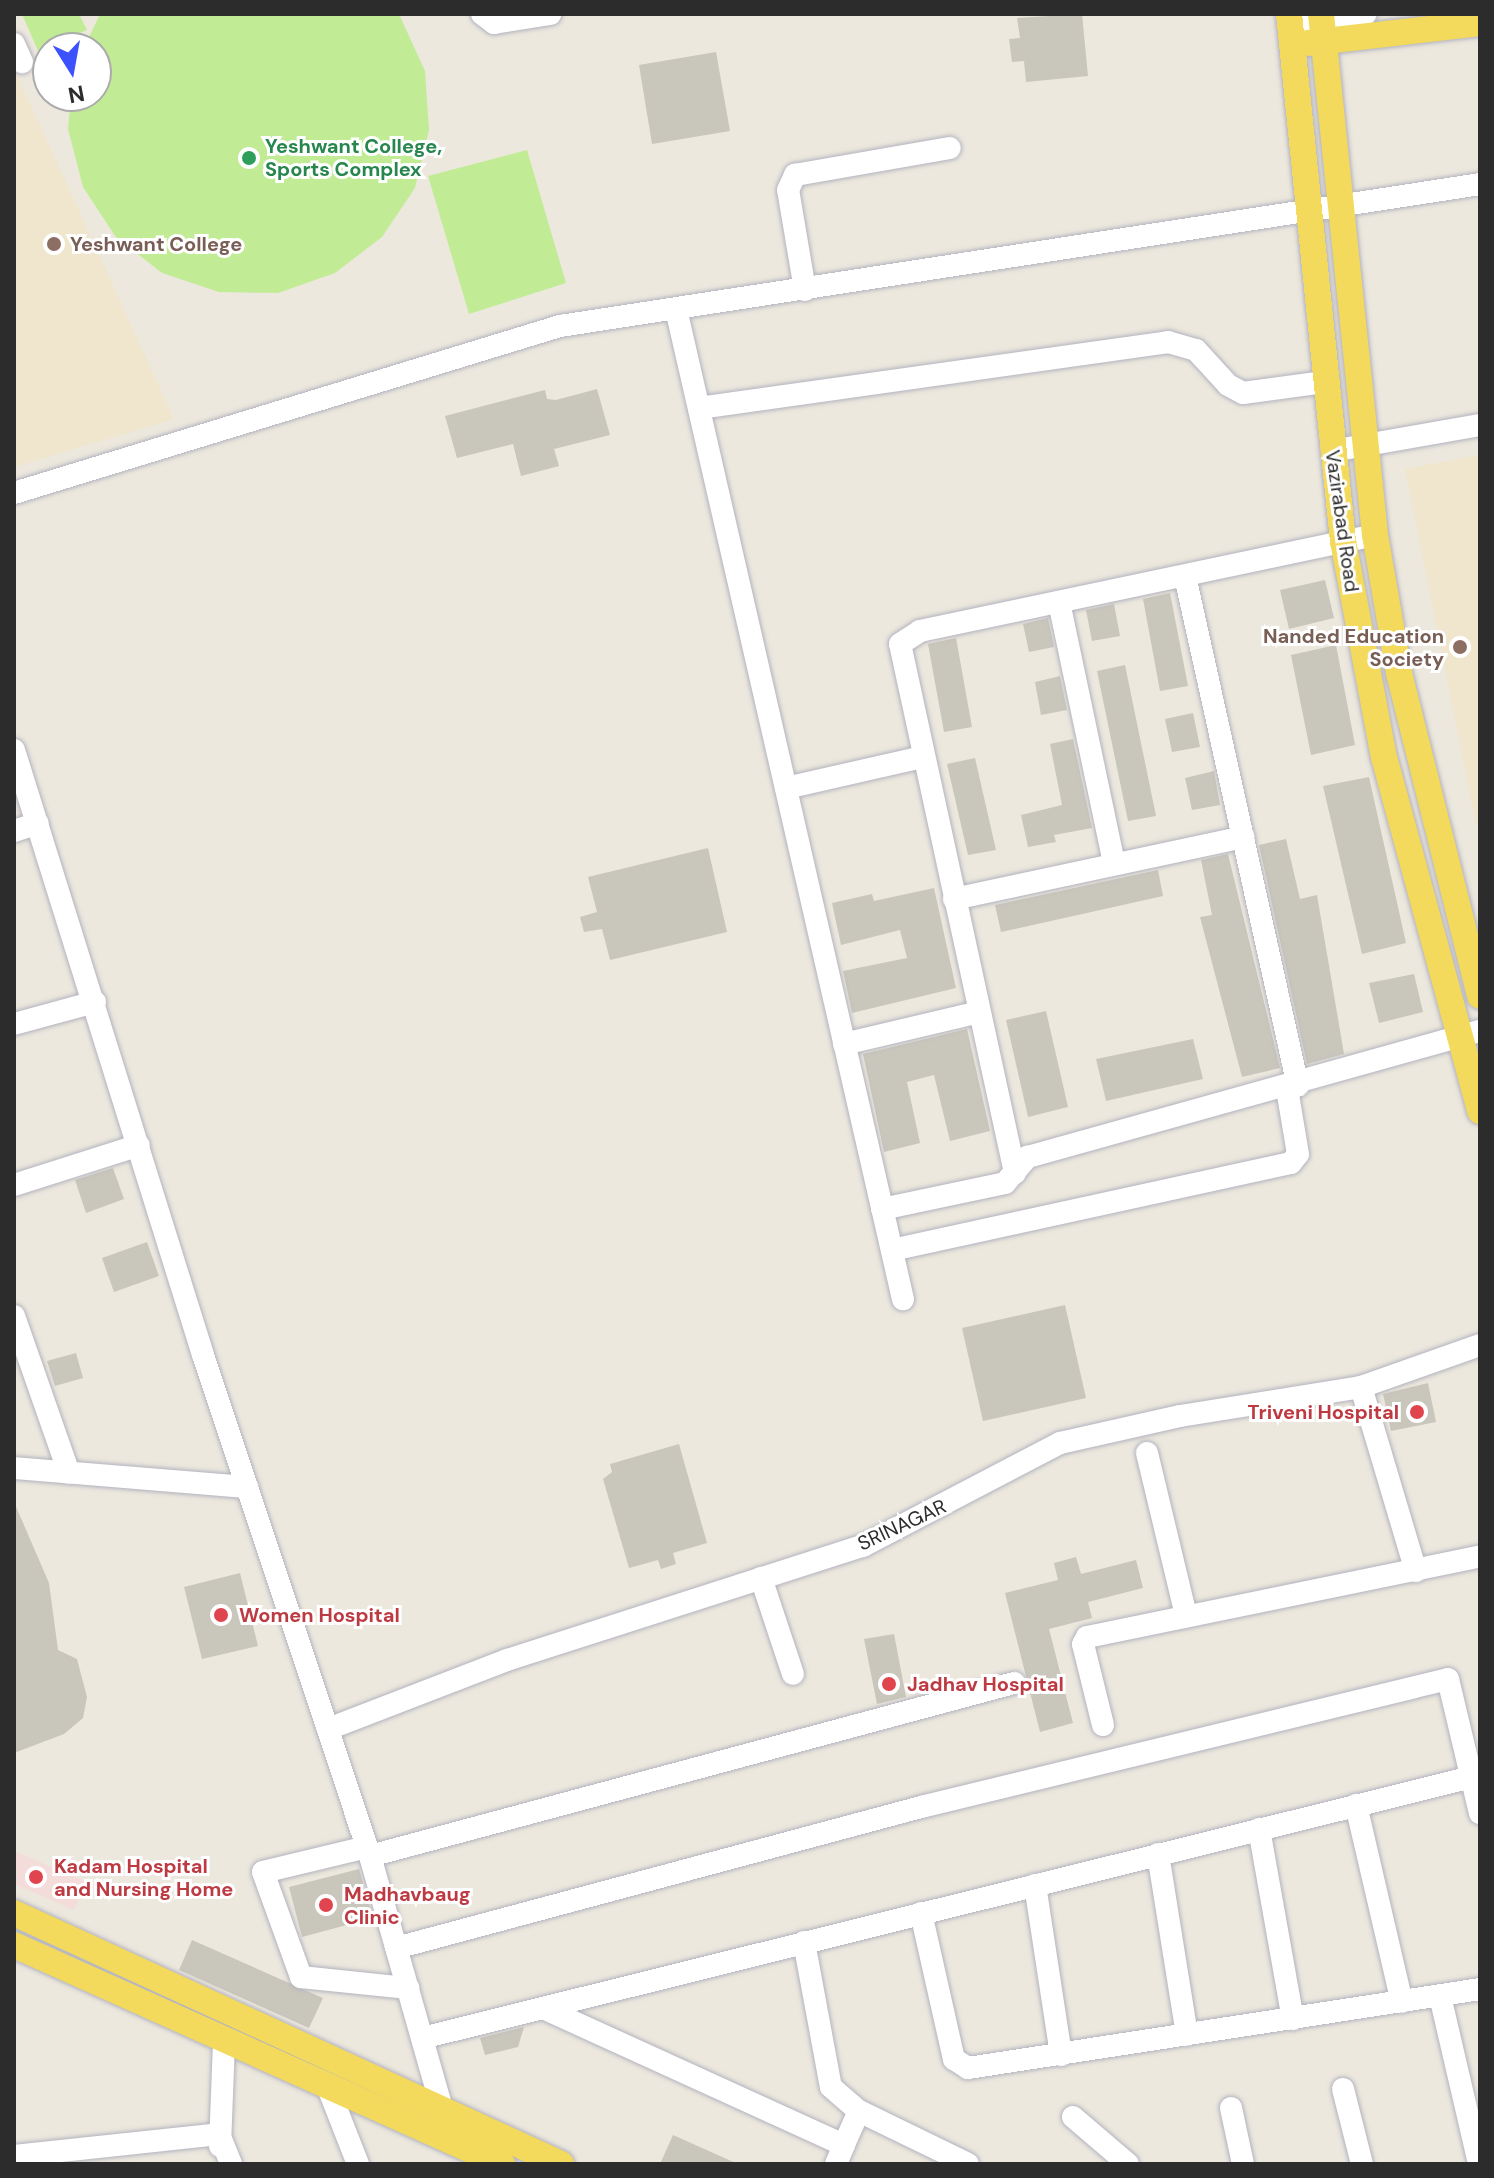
<!DOCTYPE html>
<style>
body{margin:0}
#map{position:relative;width:1494px;height:2178px;overflow:hidden;background:#ede8de;font-family:"DM Sans",sans-serif}
div>[style]{position:absolute}
.education>*{inset:0;background:#efe6cd}
.medical>*{inset:0;background:#f4dcdb}
.pitch>*{inset:0;background:#c1ec95}
.building>*{inset:0;background:#c9c6bc}
.roads{filter:drop-shadow(0 0 2px #b2b3bf) drop-shadow(0 0 2px #b2b3bf)}
.minor>*{height:22px;margin:-11px;padding:0 11px;transform-origin:11px;border-radius:11px;background:#fff}
.major>*{height:26px;margin:-13px;padding:0 13px;transform-origin:13px;border-radius:13px;background:#f3da5d}
.dots>*{width:22px;height:22px;translate:-50% -50%;box-sizing:border-box;border:4px solid #fff;border-radius:50%}
span{translate:-50% -50%;white-space:nowrap;text-align:center;line-height:1.15;-webkit-text-stroke:6px #fff;paint-order:stroke}
.leisure-label{font-size:20px;color:#27864d;font-weight:700}
.left{translate:0 -50%;text-align:left}
.education-label{font-size:20px;color:#785e54;font-weight:700}
.right{translate:-100% -50%;text-align:right}
.street-label{font-size:20px;color:#2c2c2c}
.health-label{font-size:20px;color:#be3a42;font-weight:700}
.frame{position:absolute;inset:0;border:16px solid #2c2c2c;pointer-events:none}
.north{position:absolute;left:32px;top:32px;width:80px;height:80px;box-sizing:border-box;background:#fff;border:2px solid #ababab;border-radius:50%;rotate:169deg;font-size:22px;font-weight:700;line-height:32px;text-align:center;color:#2c2c2c}
.north::after{content:'';display:block;margin:auto;width:28px;height:36px;background:#3c52fd;clip-path:polygon(50% 0,100% 100%,50% 72%,0 100%)}
</style>
<div id="map">
<div class="education">
<div style="clip-path:polygon(14px 68px,174px 419px,14px 467px)"></div>
<div style="clip-path:polygon(1480px 455px,1480px 825px,1476px 826px,1405px 469px)"></div>
</div>
<div class="medical">
<div style="clip-path:polygon(14px 1851px,86px 1882px,74px 1910px,14px 1884px)"></div>
</div>
<div class="pitch">
<div style="clip-path:polygon(22px 14px,79px 14px,87px 30px,38px 51px)"></div>
<div style="clip-path:polygon(100px 14px,399px 14px,425px 71px,429px 130px,415px 188px,382px 237px,335px 273px,278px 293px,219px 292px,162px 273px,115px 236px,83px 187px,68px 129px,71px 96px,96px 96px,96px 48px,84px 48px)"></div>
<div style="clip-path:polygon(527px 150px,566px 283px,469px 314px,428px 176px)"></div>
</div>
<div class="building">
<div style="clip-path:polygon(1082px 14px,1088px 76px,1026px 82px,1024px 61px,1012px 62px,1009px 39px,1020px 38px,1017px 18px)"></div>
<div style="clip-path:polygon(716px 52px,730px 131px,652px 144px,639px 65px)"></div>
<div style="clip-path:polygon(597px 389px,610px 435px,554px 449px,559px 466px,521px 476px,513px 444px,457px 458px,445px 416px,545px 390px,547px 399px,556px 400px)"></div>
<div style="clip-path:polygon(1325px 580px,1334px 618px,1289px 629px,1280px 590px)"></div>
<div style="clip-path:polygon(1170px 593px,1188px 686px,1160px 691px,1143px 599px)"></div>
<div style="clip-path:polygon(1114px 604px,1120px 636px,1092px 641px,1086px 610px)"></div>
<div style="clip-path:polygon(1048px 618px,1054px 647px,1029px 652px,1023px 624px)"></div>
<div style="clip-path:polygon(956px 638px,972px 727px,944px 732px,928px 644px)"></div>
<div style="clip-path:polygon(1336px 645px,1355px 745px,1311px 755px,1291px 655px)"></div>
<div style="clip-path:polygon(1125px 665px,1156px 816px,1128px 821px,1097px 671px)"></div>
<div style="clip-path:polygon(1060px 676px,1067px 710px,1041px 715px,1035px 682px)"></div>
<div style="clip-path:polygon(1193px 713px,1200px 747px,1172px 752px,1165px 719px)"></div>
<div style="clip-path:polygon(1073px 739px,1092px 828px,1054px 835px,1056px 842px,1028px 847px,1021px 815px,1062px 805px,1050px 744px)"></div>
<div style="clip-path:polygon(975px 758px,996px 850px,968px 855px,947px 764px)"></div>
<div style="clip-path:polygon(1214px 771px,1220px 805px,1192px 810px,1185px 778px)"></div>
<div style="clip-path:polygon(1369px 777px,1406px 943px,1362px 954px,1323px 786px)"></div>
<div style="clip-path:polygon(1286px 839px,1300px 899px,1317px 895px,1344px 1054px,1307px 1064px,1259px 845px)"></div>
<div style="clip-path:polygon(708px 848px,727px 932px,610px 960px,602px 929px,584px 932px,580px 917px,597px 912px,588px 877px)"></div>
<div style="clip-path:polygon(1228px 854px,1280px 1068px,1242px 1077px,1200px 917px,1212px 915px,1201px 860px)"></div>
<div style="clip-path:polygon(1158px 870px,1163px 896px,1001px 932px,995px 905px)"></div>
<div style="clip-path:polygon(934px 888px,956px 988px,852px 1013px,843px 971px,907px 958px,900px 930px,841px 945px,832px 903px,872px 894px,874px 901px)"></div>
<div style="clip-path:polygon(1414px 974px,1423px 1012px,1379px 1023px,1369px 983px)"></div>
<div style="clip-path:polygon(1046px 1011px,1068px 1107px,1028px 1117px,1006px 1020px)"></div>
<div style="clip-path:polygon(967px 1029px,990px 1131px,950px 1141px,934px 1075px,907px 1082px,920px 1143px,884px 1152px,863px 1054px)"></div>
<div style="clip-path:polygon(1193px 1039px,1203px 1079px,1106px 1101px,1096px 1059px)"></div>
<div style="clip-path:polygon(113px 1168px,124px 1199px,86px 1213px,75px 1180px)"></div>
<div style="clip-path:polygon(147px 1242px,159px 1276px,114px 1292px,102px 1258px)"></div>
<div style="clip-path:polygon(1065px 1305px,1086px 1398px,983px 1421px,962px 1328px)"></div>
<div style="clip-path:polygon(76px 1353px,83px 1378px,55px 1386px,47px 1361px)"></div>
<div style="clip-path:polygon(1428px 1383px,1436px 1422px,1391px 1431px,1383px 1394px)"></div>
<div style="clip-path:polygon(679px 1444px,707px 1543px,673px 1553px,676px 1564px,661px 1569px,658px 1560px,629px 1568px,603px 1479px,612px 1472px,610px 1464px)"></div>
<div style="clip-path:polygon(14px 1502px,49px 1583px,58px 1650px,77px 1659px,87px 1697px,83px 1718px,64px 1734px,14px 1753px)"></div>
<div style="clip-path:polygon(1076px 1557px,1081px 1574px,1136px 1560px,1143px 1588px,1088px 1602px,1092px 1618px,1049px 1629px,1073px 1723px,1040px 1732px,1005px 1593px,1058px 1580px,1054px 1563px)"></div>
<div style="clip-path:polygon(240px 1573px,258px 1646px,202px 1659px,184px 1587px)"></div>
<div style="clip-path:polygon(894px 1634px,906px 1697px,877px 1704px,864px 1639px)"></div>
<div style="clip-path:polygon(359px 1869px,373px 1918px,302px 1937px,289px 1887px)"></div>
<div style="clip-path:polygon(192px 1940px,323px 1998px,309px 2028px,179px 1970px)"></div>
<div style="clip-path:polygon(524px 2027px,518px 2047px,485px 2055px,480px 2038px)"></div>
<div style="clip-path:polygon(673px 2135px,738px 2164px,660px 2164px)"></div>
</div>
<div class="roads">
<div class="minor">
<div style="left:482px;top:14px;width:15px;rotate:37deg"></div>
<div style="left:494px;top:23px;width:57px;rotate:-9.1deg"></div>
<div style="left:1290px;top:23px;width:76px;rotate:-6.8deg"></div>
<div style="left:14px;top:44px;width:20px;rotate:66deg"></div>
<div style="left:805px;top:290px;width:101px;rotate:-99.6deg"></div>
<div style="left:788px;top:190px;width:17px;rotate:-65deg"></div>
<div style="left:795px;top:175px;width:157px;rotate:-9.9deg"></div>
<div style="left:676px;top:309px;width:1016px;rotate:77.09deg"></div>
<div style="left:699px;top:408px;width:474px;rotate:-8deg"></div>
<div style="left:1168px;top:342px;width:29px;rotate:16deg"></div>
<div style="left:1196px;top:350px;width:47px;rotate:47.6deg"></div>
<div style="left:1228px;top:385px;width:17px;rotate:28deg"></div>
<div style="left:1243px;top:393px;width:82px;rotate:-7.7deg"></div>
<div style="left:1332px;top:451px;width:150px;rotate:-10deg"></div>
<div style="left:14px;top:493px;width:571px;rotate:-17.01deg"></div>
<div style="left:560px;top:326px;width:931px;rotate:-8.77deg"></div>
<div style="left:1185px;top:576px;width:522px;rotate:77.51deg"></div>
<div style="left:1059px;top:602px;width:268px;rotate:78.1deg"></div>
<div style="left:14px;top:750px;width:634px;rotate:72.65deg"></div>
<div style="left:203px;top:1355px;width:528px;rotate:71.57deg"></div>
<div style="left:370px;top:1856px;width:273px;rotate:74.1deg"></div>
<div style="left:786px;top:788px;width:139px;rotate:-12.8deg"></div>
<div style="left:14px;top:831px;width:25px;rotate:-18deg"></div>
<div style="left:954px;top:899px;width:296px;rotate:-12.1deg"></div>
<div style="left:14px;top:1024px;width:84px;rotate:-15.2deg"></div>
<div style="left:844px;top:1044px;width:139px;rotate:-13.3deg"></div>
<div style="left:1015px;top:1173px;width:541px;rotate:-102.26deg"></div>
<div style="left:900px;top:644px;width:24px;rotate:-33deg"></div>
<div style="left:920px;top:631px;width:465px;rotate:-11.9deg"></div>
<div style="left:14px;top:1185px;width:131px;rotate:-17.7deg"></div>
<div style="left:882px;top:1209px;width:126px;rotate:-11.9deg"></div>
<div style="left:1005px;top:1183px;width:35px;rotate:-49deg"></div>
<div style="left:1028px;top:1157px;width:469px;rotate:-15.6deg"></div>
<div style="left:892px;top:1250px;width:408px;rotate:-12.3deg"></div>
<div style="left:1291px;top:1163px;width:11px;rotate:-52deg"></div>
<div style="left:1298px;top:1154px;width:66px;rotate:-99.6deg"></div>
<div style="left:14px;top:1316px;width:166px;rotate:70.7deg"></div>
<div style="left:1361px;top:1387px;width:192px;rotate:73.4deg"></div>
<div style="left:1147px;top:1453px;width:168px;rotate:76.5deg"></div>
<div style="left:14px;top:1468px;width:234px;rotate:4.7deg"></div>
<div style="left:761px;top:1578px;width:101px;rotate:71.6deg"></div>
<div style="left:1103px;top:1725px;width:83px;rotate:-103.9deg"></div>
<div style="left:1083px;top:1644px;width:8px;rotate:-60deg"></div>
<div style="left:1087px;top:1637px;width:401px;rotate:-11.6deg"></div>
<div style="left:328px;top:1729px;width:192px;rotate:-21.1deg"></div>
<div style="left:507px;top:1660px;width:374px;rotate:-17.8deg"></div>
<div style="left:863px;top:1546px;width:222px;rotate:-27.6deg"></div>
<div style="left:1060px;top:1443px;width:123px;rotate:-12.7deg"></div>
<div style="left:1180px;top:1416px;width:183px;rotate:-9.1deg"></div>
<div style="left:1361px;top:1387px;width:126px;rotate:-19.4deg"></div>
<div style="left:1356px;top:1805px;width:202px;rotate:76.9deg"></div>
<div style="left:1259px;top:1829px;width:193px;rotate:79.9deg"></div>
<div style="left:367px;top:1847px;width:107px;rotate:166.5deg"></div>
<div style="left:263px;top:1872px;width:112px;rotate:70.1deg"></div>
<div style="left:301px;top:1977px;width:108px;rotate:5.9deg"></div>
<div style="left:1158px;top:1854px;width:183px;rotate:80.9deg"></div>
<div style="left:370px;top:1856px;width:667px;rotate:-15.04deg"></div>
<div style="left:1035px;top:1885px;width:172px;rotate:81.3deg"></div>
<div style="left:921px;top:1913px;width:150px;rotate:77.3deg"></div>
<div style="left:954px;top:2059px;width:17px;rotate:33deg"></div>
<div style="left:968px;top:2068px;width:518px;rotate:-8.77deg"></div>
<div style="left:804px;top:1942px;width:147px;rotate:79.5deg"></div>
<div style="left:831px;top:2087px;width:37px;rotate:41deg"></div>
<div style="left:859px;top:2111px;width:37px;rotate:114deg"></div>
<div style="left:396px;top:1948px;width:544px;rotate:-15.03deg"></div>
<div style="left:921px;top:1807px;width:542px;rotate:-13.65deg"></div>
<div style="left:1448px;top:1679px;width:138px;rotate:76.6deg"></div>
<div style="left:1440px;top:1996px;width:172px;rotate:76.9deg"></div>
<div style="left:543px;top:2008px;width:331px;rotate:24.5deg"></div>
<div style="left:844px;top:2145px;width:21px;rotate:113deg"></div>
<div style="left:422px;top:2038px;width:1090px;rotate:-13.96deg"></div>
<div style="left:327px;top:2085px;width:85px;rotate:68.6deg"></div>
<div style="left:1343px;top:2089px;width:77px;rotate:75.8deg"></div>
<div style="left:1231px;top:2108px;width:57px;rotate:77.9deg"></div>
<div style="left:859px;top:2111px;width:121px;rotate:25.9deg"></div>
<div style="left:1073px;top:2117px;width:72px;rotate:40.5deg"></div>
<div style="left:220px;top:2146px;width:103px;rotate:-87.8deg"></div>
<div style="left:14px;top:2156px;width:206px;rotate:-6.1deg"></div>
<div style="left:219px;top:2134px;width:32px;rotate:68deg"></div>
</div>
<div class="major">
<div style="left:1289px;top:14px;width:530px;rotate:84.15deg"></div>
<div style="left:1343px;top:541px;width:220px;rotate:79.3deg"></div>
<div style="left:1384px;top:757px;width:367px;rotate:74.8deg"></div>
<div style="left:1321px;top:14px;width:524px;rotate:84.08deg"></div>
<div style="left:1375px;top:535px;width:140px;rotate:80.1deg"></div>
<div style="left:1399px;top:673px;width:333px;rotate:75.9deg"></div>
<div style="left:1308px;top:43px;width:173px;rotate:-6.6deg"></div>
<div style="left:14px;top:1913px;width:602px;rotate:24.65deg"></div>
<div style="left:14px;top:1945px;width:535px;rotate:24.17deg"></div>
</div>
</div>
<div class="dots">
<div style="left:249px;top:158px;background:#2e9e5b"></div>
<div style="left:54px;top:244px;background:#8d6e63"></div>
<div style="left:1460px;top:647px;background:#8d6e63"></div>
<div style="left:1417px;top:1412px;background:#e0444e"></div>
<div style="left:221px;top:1615px;background:#e0444e"></div>
<div style="left:889px;top:1684px;background:#e0444e"></div>
<div style="left:36px;top:1877px;background:#e0444e"></div>
<div style="left:326px;top:1905px;background:#e0444e"></div>
</div>
<div class="leisure-label">
<span class="left" style="left:265px;top:158px">Yeshwant College,<br>Sports Complex</span>
</div>
<div class="education-label">
<span class="left" style="left:70px;top:244px">Yeshwant College</span>
<span class="right" style="left:1444px;top:648px">Nanded Education<br>Society</span>
</div>
<div class="street-label">
<span style="left:1342px;top:521px;rotate:82deg">Vazirabad Road</span>
<span style="left:902px;top:1525px;rotate:-25deg">SRINAGAR</span>
</div>
<div class="health-label">
<span class="right" style="left:1399px;top:1412px">Triveni Hospital</span>
<span class="left" style="left:239px;top:1615px">Women Hospital</span>
<span class="left" style="left:907px;top:1684px">Jadhav Hospital</span>
<span class="left" style="left:54px;top:1878px">Kadam Hospital<br>and Nursing Home</span>
<span class="left" style="left:344px;top:1906px">Madhavbaug<br>Clinic</span>
</div>
<div class="frame"></div>
<div class="north">N</div>
</div>
